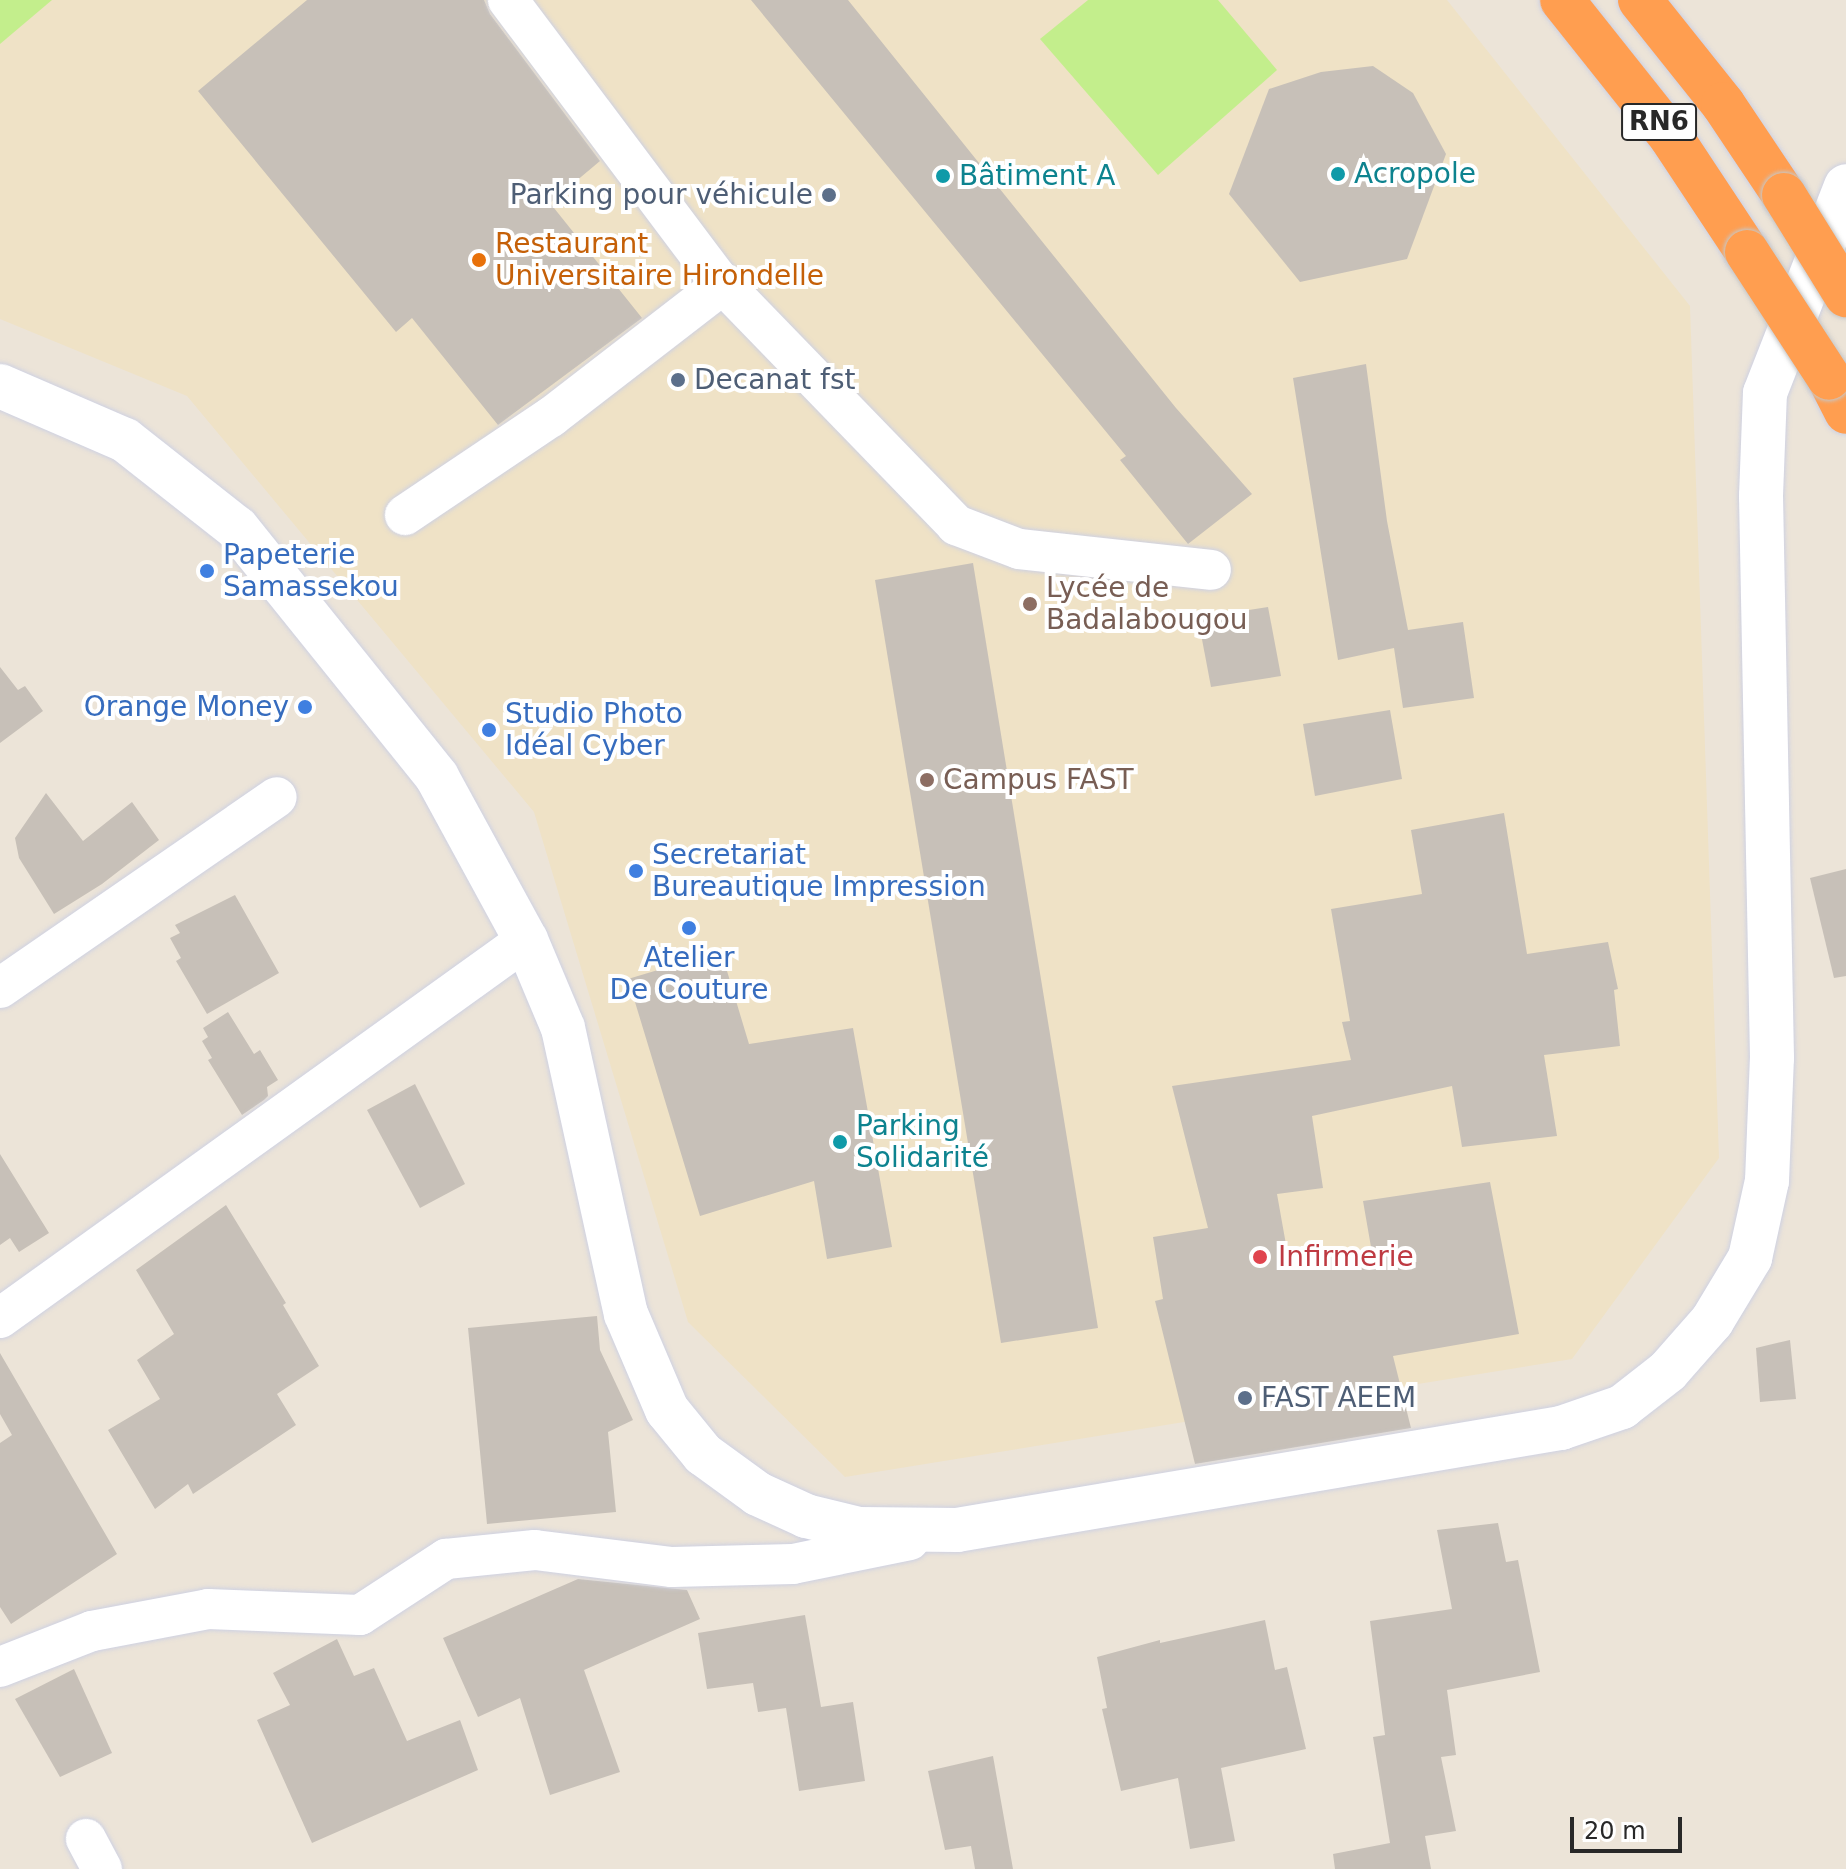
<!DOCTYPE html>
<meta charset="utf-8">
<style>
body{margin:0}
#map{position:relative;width:1846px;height:1869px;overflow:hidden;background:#ece4d8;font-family:"DejaVu Sans",sans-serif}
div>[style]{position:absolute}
.education>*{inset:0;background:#efe2c6}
.pitch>*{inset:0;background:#c3ee8c}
.building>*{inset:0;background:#c7c0b8}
.roads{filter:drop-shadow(0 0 2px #ced1e2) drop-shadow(0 0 2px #ced1e2)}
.street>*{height:40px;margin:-20px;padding:0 20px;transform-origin:20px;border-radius:20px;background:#fff}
.secondary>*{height:44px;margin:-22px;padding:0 22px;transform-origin:22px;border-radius:22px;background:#fff}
.highway>*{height:44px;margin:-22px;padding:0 22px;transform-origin:22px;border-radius:22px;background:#ff9e50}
.bridges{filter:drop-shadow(0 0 2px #c7c7c7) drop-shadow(0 0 2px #c7c7c7)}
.highway-bridge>*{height:44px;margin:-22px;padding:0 22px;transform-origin:22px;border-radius:22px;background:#ff9e50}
.dots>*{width:22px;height:22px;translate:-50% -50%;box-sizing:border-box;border:4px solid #fff;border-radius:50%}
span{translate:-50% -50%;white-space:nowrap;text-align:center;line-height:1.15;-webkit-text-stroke:8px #fff;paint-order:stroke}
.shield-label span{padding:2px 6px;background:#fff;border:2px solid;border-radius:6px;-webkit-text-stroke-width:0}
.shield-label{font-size:26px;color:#282828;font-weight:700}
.culture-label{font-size:28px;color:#0d838f}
.left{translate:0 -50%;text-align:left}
.service-label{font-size:28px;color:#4e5e75}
.right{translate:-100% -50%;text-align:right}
.food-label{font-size:28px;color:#c56008}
.shop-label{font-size:28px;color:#366cbe}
.education-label{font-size:28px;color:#785e54}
.health-label{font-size:28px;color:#be3a42}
.scale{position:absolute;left:1570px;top:1817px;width:112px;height:36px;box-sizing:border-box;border:4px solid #282828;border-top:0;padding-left:10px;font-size:24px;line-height:28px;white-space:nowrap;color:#282828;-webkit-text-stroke:6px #fff;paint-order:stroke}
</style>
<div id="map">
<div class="education">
<div style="clip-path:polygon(0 0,1447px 0,1690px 306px,1719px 1158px,1572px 1359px,845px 1477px,688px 1322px,534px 812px,187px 396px,0 319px)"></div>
</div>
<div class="pitch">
<div style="clip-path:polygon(0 0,52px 0,0 44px)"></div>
<div style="clip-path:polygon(1088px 0,1218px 0,1277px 70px,1158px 175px,1040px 39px)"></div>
</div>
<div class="building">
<div style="clip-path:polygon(307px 0,484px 0,490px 14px,600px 161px,550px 203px,642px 318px,498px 425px,412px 318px,396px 332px,198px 91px)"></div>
<div style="clip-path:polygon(751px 0,848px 0,1176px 408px,1252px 494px,1188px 544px,1120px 460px,1126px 456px)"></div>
<div style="clip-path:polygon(1373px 66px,1413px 93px,1446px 154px,1407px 259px,1300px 282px,1229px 194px,1269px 89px,1321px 72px)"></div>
<div style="clip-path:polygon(1366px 364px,1387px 521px,1408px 630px,1463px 622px,1474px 698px,1403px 708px,1394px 648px,1338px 660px,1293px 378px)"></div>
<div style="clip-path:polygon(973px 563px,1098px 1328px,1001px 1343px,875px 580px)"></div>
<div style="clip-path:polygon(1268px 607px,1281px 676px,1211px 687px,1198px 618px)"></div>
<div style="clip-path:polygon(0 667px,18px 690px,25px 686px,43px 711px,0 743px)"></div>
<div style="clip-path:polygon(1390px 710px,1402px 779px,1315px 796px,1303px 724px)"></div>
<div style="clip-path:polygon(46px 793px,83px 841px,132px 802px,159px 840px,102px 884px,54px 914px,19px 858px,15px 838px)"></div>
<div style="clip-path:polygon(1504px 813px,1527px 954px,1608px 942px,1618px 989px,1614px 990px,1620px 1046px,1544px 1055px,1557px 1136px,1462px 1147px,1452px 1086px,1312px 1116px,1323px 1188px,1277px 1194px,1290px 1267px,1371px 1247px,1363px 1201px,1490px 1182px,1519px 1334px,1393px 1356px,1411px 1428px,1195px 1464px,1155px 1301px,1163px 1299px,1153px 1237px,1208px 1228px,1172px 1086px,1351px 1060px,1342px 1022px,1350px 1021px,1331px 909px,1422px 894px,1411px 830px)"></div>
<div style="clip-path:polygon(1846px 869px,1846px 976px,1834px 978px,1810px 878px)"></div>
<div style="clip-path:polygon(235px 895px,279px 973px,207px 1014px,176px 961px,181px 958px,170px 938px,180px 933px,175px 925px)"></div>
<div style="clip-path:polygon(721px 951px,749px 1044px,853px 1028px,892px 1247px,827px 1259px,814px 1181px,700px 1216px,628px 979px)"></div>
<div style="clip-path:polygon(228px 1012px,254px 1054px,260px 1050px,278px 1080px,267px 1087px,268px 1096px,264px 1100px,242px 1115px,208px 1060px,212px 1058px,202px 1041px,208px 1037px,203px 1028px)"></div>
<div style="clip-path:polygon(415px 1084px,465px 1184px,420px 1208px,367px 1110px)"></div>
<div style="clip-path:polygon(0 1154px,49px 1233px,19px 1252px,10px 1238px,0 1245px)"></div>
<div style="clip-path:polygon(226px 1205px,286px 1303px,283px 1305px,319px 1366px,277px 1394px,296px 1425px,193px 1494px,188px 1484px,155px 1509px,108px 1430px,160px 1399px,137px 1360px,174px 1334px,136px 1270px)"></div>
<div style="clip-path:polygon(597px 1316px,600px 1350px,633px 1420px,608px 1432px,616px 1512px,487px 1524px,468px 1328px)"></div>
<div style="clip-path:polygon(1790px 1340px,1796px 1399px,1760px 1402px,1756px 1348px)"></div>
<div style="clip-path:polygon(0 1353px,117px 1554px,11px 1624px,0 1607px,0 1443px,12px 1435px,0 1414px)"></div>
<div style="clip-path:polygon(1498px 1523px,1506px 1562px,1518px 1560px,1540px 1672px,1447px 1690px,1456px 1755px,1441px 1757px,1456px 1831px,1425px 1836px,1431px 1869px,1335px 1869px,1333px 1854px,1390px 1843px,1373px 1737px,1385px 1735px,1370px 1621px,1452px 1609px,1437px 1530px)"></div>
<div style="clip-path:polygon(578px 1579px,687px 1590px,700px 1619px,584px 1670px,620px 1772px,550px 1795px,520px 1698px,478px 1717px,443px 1638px)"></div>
<div style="clip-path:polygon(805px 1615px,821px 1707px,853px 1702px,865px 1781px,799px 1791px,786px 1708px,758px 1712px,753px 1683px,707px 1689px,698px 1633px)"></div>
<div style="clip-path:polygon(1265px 1620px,1275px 1670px,1287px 1667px,1306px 1749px,1221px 1768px,1235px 1841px,1190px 1849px,1178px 1778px,1121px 1791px,1102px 1709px,1107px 1708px,1097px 1657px,1160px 1640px,1160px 1643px)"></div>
<div style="clip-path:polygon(337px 1639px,354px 1676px,374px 1668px,407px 1741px,460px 1720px,478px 1770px,312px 1843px,257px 1720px,290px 1705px,273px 1673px)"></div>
<div style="clip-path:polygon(74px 1669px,112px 1753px,60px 1777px,15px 1699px)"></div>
<div style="clip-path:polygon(993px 1756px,1013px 1869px,975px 1869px,971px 1846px,945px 1850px,928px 1771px)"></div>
</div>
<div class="roads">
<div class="street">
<div style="left:508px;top:0;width:348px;rotate:53.1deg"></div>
<div style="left:717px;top:278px;width:344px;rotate:45.9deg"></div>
<div style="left:956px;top:525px;width:67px;rotate:20.9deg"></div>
<div style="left:1019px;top:549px;width:193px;rotate:6.2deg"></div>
<div style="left:405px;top:515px;width:176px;rotate:-33.9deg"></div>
<div style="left:551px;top:417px;width:217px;rotate:-37.7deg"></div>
<div style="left:0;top:988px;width:336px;rotate:-34.6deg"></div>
<div style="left:0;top:1318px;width:648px;rotate:-35.7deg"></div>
<div style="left:0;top:1667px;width:99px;rotate:-21.4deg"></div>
<div style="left:92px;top:1631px;width:118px;rotate:-10.7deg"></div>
<div style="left:208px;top:1609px;width:152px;rotate:2.3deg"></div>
<div style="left:360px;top:1615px;width:103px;rotate:-33.1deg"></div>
<div style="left:446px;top:1559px;width:89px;rotate:-5.8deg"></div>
<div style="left:535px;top:1550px;width:138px;rotate:7.1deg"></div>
<div style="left:672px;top:1567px;width:121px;rotate:-1.4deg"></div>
<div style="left:793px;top:1564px;width:119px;rotate:-11.6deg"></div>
<div style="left:86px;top:1839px;width:34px;rotate:62deg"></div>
</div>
<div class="secondary">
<div style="left:0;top:386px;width:136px;rotate:23.4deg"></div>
<div style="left:125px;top:440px;width:142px;rotate:38.2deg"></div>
<div style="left:237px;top:528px;width:319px;rotate:51.2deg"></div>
<div style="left:437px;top:777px;width:186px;rotate:61.4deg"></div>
<div style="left:526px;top:940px;width:95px;rotate:67.2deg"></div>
<div style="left:563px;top:1028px;width:293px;rotate:77.6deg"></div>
<div style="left:626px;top:1314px;width:104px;rotate:66.9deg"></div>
<div style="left:667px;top:1410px;width:57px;rotate:50.7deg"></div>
<div style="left:703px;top:1454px;width:68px;rotate:36deg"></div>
<div style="left:758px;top:1494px;width:53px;rotate:24.6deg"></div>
<div style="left:806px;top:1516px;width:55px;rotate:13.8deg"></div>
<div style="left:859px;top:1529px;width:98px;rotate:0.6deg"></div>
<div style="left:957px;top:1530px;width:613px;rotate:-9.59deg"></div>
<div style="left:1561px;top:1428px;width:65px;rotate:-19deg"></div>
<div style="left:1622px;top:1407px;width:58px;rotate:-38deg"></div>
<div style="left:1668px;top:1371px;width:67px;rotate:-48.7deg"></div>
<div style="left:1712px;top:1321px;width:74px;rotate:-58.9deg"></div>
<div style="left:1750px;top:1258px;width:79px;rotate:-77.6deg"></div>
<div style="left:1767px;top:1181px;width:123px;rotate:-87.7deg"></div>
<div style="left:1772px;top:1058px;width:562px;rotate:-91.12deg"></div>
<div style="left:1761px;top:496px;width:103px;rotate:-87.8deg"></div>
<div style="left:1765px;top:393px;width:222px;rotate:-68.6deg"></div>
</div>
<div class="highway">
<div style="left:1562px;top:0;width:175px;rotate:51.5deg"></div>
<div style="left:1671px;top:137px;width:138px;rotate:56.5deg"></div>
<div style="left:1640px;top:0;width:133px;rotate:51.4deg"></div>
<div style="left:1723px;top:104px;width:110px;rotate:56.2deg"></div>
<div style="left:1829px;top:378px;width:38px;rotate:63deg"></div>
</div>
</div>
<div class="bridges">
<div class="highway-bridge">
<div style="left:1784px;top:195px;width:118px;rotate:58.2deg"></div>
<div style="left:1747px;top:252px;width:150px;rotate:56.9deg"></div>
</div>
</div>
<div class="dots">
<div style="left:1338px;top:174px;background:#0f9aa8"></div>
<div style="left:943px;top:176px;background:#0f9aa8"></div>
<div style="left:829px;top:195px;background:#5c6f8a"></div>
<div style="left:479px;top:260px;background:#e8710a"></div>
<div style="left:678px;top:380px;background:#5c6f8a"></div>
<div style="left:207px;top:571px;background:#3f7fe0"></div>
<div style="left:1030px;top:604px;background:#8d6e63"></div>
<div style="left:305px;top:707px;background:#3f7fe0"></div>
<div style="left:489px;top:730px;background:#3f7fe0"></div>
<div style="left:927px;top:780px;background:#8d6e63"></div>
<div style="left:636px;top:871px;background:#3f7fe0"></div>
<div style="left:689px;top:928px;background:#3f7fe0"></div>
<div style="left:840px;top:1142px;background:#0f9aa8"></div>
<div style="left:1260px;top:1257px;background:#e0444e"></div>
<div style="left:1245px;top:1398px;background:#5c6f8a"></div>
</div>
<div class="shield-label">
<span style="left:1659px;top:122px">RN6</span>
</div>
<div class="culture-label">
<span class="left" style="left:1354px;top:174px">Acropole</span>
<span class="left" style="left:959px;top:176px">Bâtiment A</span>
<span class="left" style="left:856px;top:1142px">Parking<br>Solidarité</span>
</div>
<div class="service-label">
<span class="right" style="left:813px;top:195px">Parking pour véhicule</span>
<span class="left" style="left:694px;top:380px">Decanat fst</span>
<span class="left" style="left:1261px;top:1398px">FAST AEEM</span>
</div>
<div class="food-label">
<span class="left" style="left:495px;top:260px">Restaurant<br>Universitaire Hirondelle</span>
</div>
<div class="shop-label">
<span class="left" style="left:223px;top:571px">Papeterie<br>Samassekou</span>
<span class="right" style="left:289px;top:707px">Orange Money</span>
<span class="left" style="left:505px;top:730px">Studio Photo<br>Idéal Cyber</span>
<span class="left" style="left:652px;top:871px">Secretariat<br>Bureautique Impression</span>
<span style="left:689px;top:974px">Atelier<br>De Couture</span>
</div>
<div class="education-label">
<span class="left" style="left:1046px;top:604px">Lycée de<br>Badalabougou</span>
<span class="left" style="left:943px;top:780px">Campus FAST</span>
</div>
<div class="health-label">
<span class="left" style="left:1278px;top:1257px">Infirmerie</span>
</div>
<div class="scale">20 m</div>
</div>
